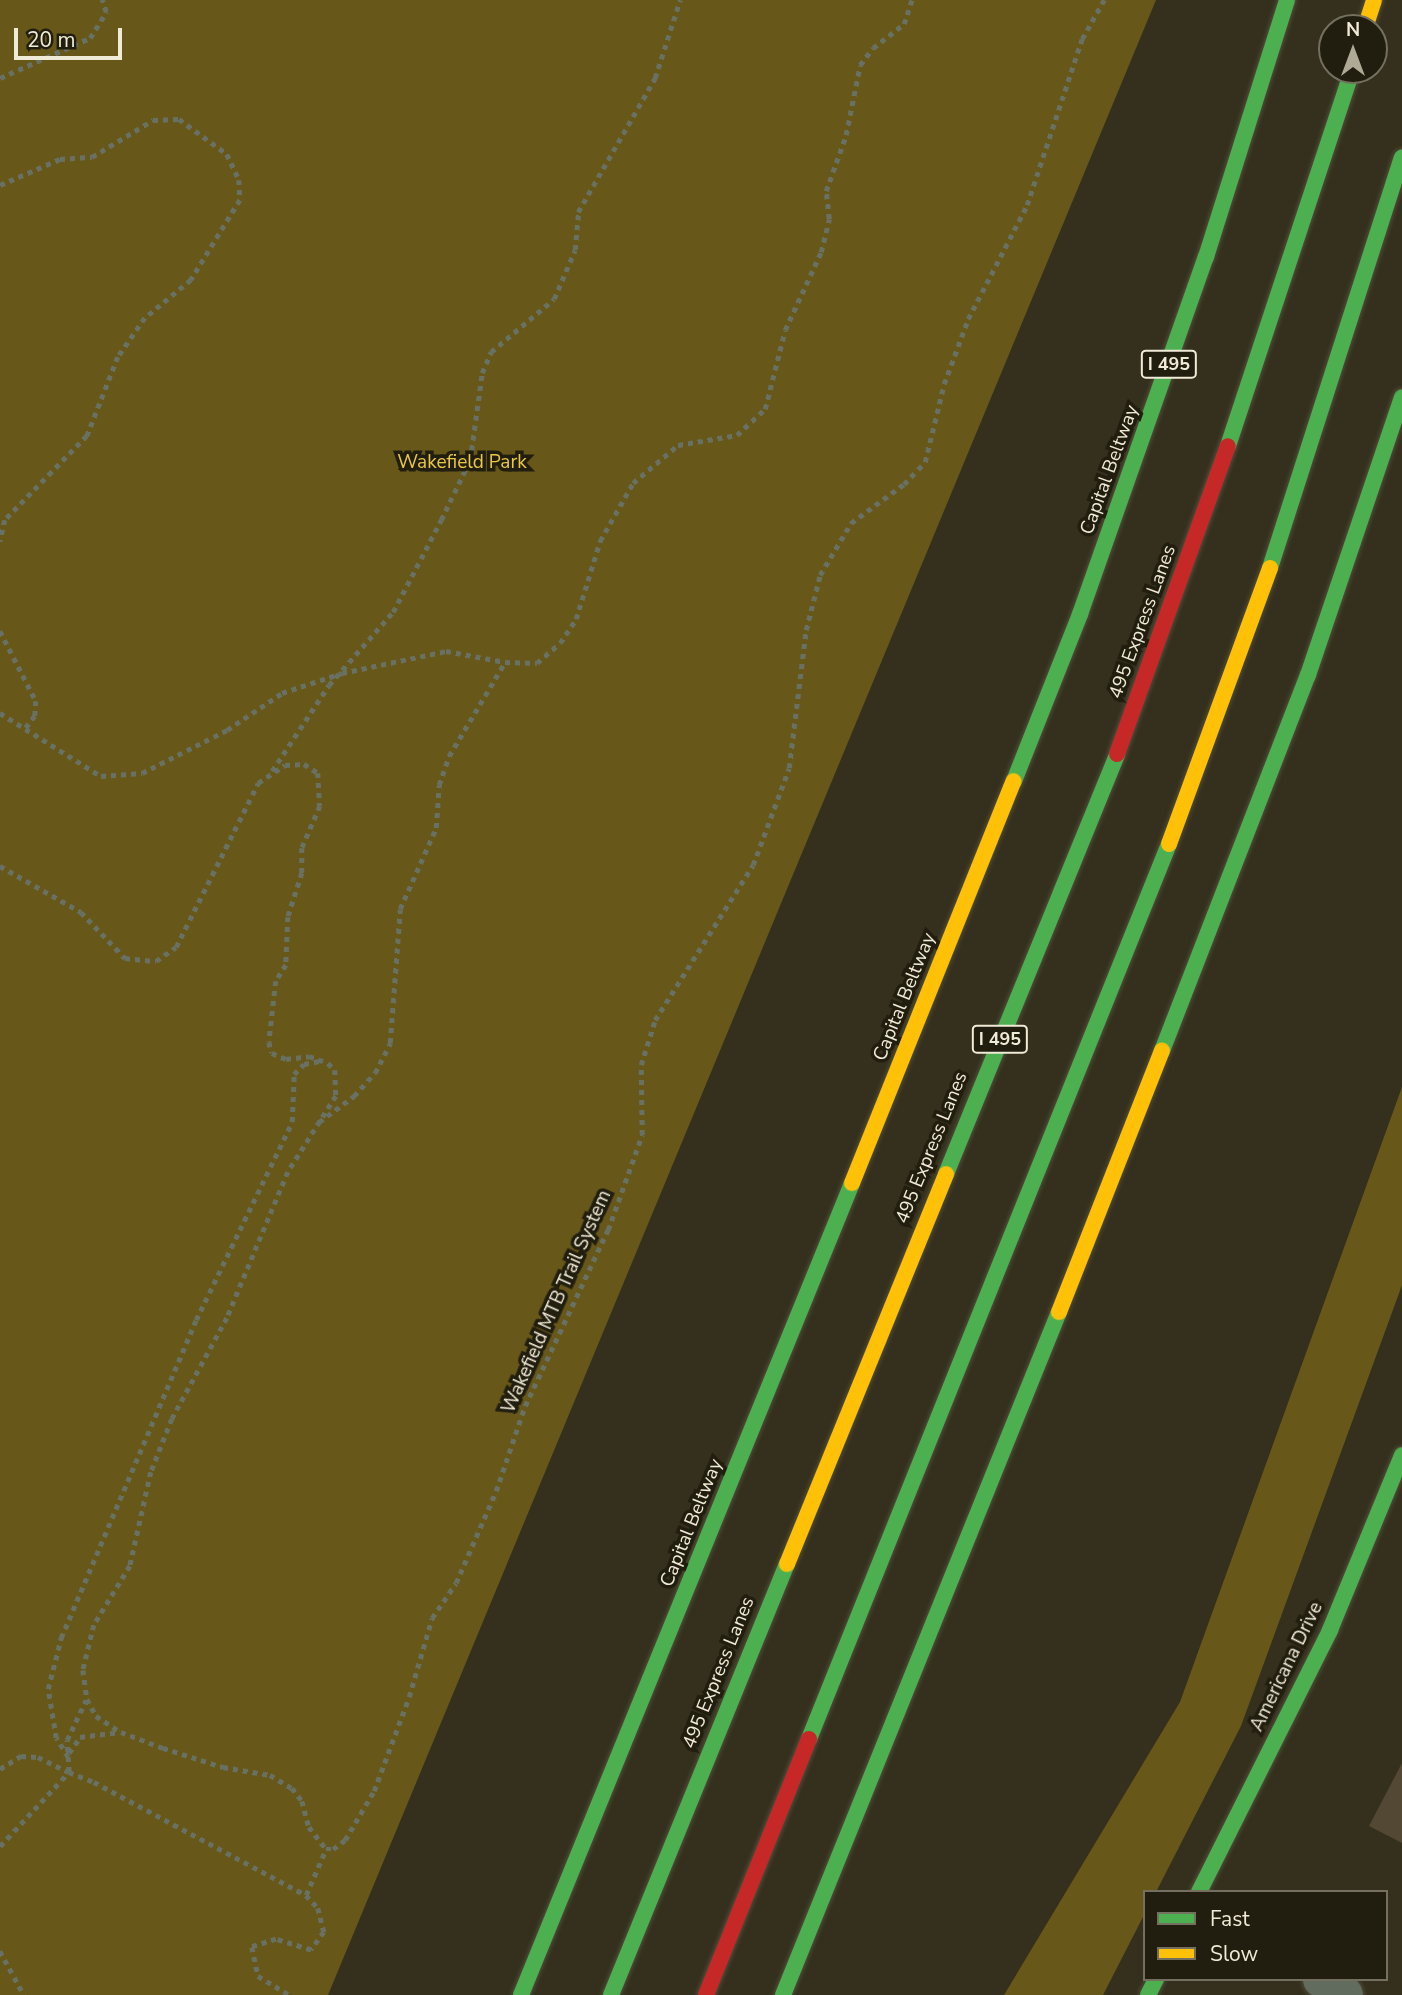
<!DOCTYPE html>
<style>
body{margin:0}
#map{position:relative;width:1402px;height:1995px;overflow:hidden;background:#35301d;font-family:"Nunito Sans",sans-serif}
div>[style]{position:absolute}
.green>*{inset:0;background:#67581a}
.building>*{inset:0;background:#524834}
.path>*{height:4.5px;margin-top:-2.25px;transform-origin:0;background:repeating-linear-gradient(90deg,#697064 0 5px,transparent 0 10px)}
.roads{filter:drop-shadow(0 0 2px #514d3c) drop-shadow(0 0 2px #514d3c)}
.street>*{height:38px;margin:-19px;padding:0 19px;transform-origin:19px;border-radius:19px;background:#616c5e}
.fast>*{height:16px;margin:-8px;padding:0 8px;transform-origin:8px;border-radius:8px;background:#4caf50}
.slow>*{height:16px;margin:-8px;padding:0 8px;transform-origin:8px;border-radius:8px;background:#ffc107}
.jam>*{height:16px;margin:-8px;padding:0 8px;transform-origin:8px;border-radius:8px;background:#c62828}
span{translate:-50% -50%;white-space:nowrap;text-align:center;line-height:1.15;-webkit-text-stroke:7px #221e0f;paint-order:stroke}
.shield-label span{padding:2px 5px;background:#221e0f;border:2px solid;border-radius:5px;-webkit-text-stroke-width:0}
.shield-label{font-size:18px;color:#f0ebd7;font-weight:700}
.park-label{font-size:19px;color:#e9c846}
.street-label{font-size:19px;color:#f0ebd7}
.legend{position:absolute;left:1143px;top:1890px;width:245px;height:91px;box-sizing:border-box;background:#221e0f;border:2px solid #74705f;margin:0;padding:9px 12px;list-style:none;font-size:21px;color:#f0ebd7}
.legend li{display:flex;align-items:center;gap:14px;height:35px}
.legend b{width:35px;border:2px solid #74705f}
.north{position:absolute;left:1318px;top:14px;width:70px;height:70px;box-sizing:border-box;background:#221e0f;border:2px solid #74705f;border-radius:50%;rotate:0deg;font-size:19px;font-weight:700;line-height:28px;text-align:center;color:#f0ebd7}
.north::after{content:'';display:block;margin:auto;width:24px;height:32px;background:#afaa96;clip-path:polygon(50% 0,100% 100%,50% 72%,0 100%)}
.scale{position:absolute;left:14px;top:28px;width:108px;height:32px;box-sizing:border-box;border:4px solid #f0ebd7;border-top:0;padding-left:9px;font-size:21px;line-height:24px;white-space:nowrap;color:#f0ebd7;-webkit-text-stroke:5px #221e0f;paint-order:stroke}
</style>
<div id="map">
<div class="green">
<div style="clip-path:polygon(0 0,1156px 0,328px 1995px,0 1995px)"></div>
<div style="clip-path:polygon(1402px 1087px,1402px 1285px,1241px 1726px,1156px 1892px,1145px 1892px,1145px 1913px,1103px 1995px,1004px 1995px,1180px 1702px)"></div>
</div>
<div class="building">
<div style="clip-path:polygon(1402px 1763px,1402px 1843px,1369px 1826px)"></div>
</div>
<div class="path">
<div style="left:0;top:78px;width:98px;rotate:-24deg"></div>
<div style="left:90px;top:38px;width:31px;rotate:-58deg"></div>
<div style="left:106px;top:12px;width:13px;rotate:-108deg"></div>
<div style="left:0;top:185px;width:65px;rotate:-23.4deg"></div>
<div style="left:60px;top:159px;width:32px;rotate:-4deg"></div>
<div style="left:92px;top:157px;width:71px;rotate:-31.2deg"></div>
<div style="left:153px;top:120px;width:26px;rotate:-2deg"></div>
<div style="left:179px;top:119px;width:59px;rotate:36.1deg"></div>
<div style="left:227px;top:154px;width:29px;rotate:65deg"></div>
<div style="left:239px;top:180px;width:20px;rotate:87deg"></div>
<div style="left:240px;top:200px;width:94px;rotate:121.5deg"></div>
<div style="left:191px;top:280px;width:60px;rotate:140.4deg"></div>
<div style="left:145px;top:318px;width:47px;rotate:124.7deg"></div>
<div style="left:118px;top:357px;width:85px;rotate:111.4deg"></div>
<div style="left:87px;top:436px;width:117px;rotate:134.3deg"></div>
<div style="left:5px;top:520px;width:22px;rotate:103deg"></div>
<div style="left:0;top:631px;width:79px;rotate:62.8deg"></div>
<div style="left:36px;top:701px;width:15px;rotate:94deg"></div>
<div style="left:35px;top:716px;width:15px;rotate:127deg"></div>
<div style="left:0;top:713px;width:119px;rotate:32deg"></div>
<div style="left:101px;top:776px;width:41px;rotate:-4.2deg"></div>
<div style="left:142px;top:773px;width:95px;rotate:-26.8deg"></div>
<div style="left:227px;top:730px;width:66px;rotate:-33.9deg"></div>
<div style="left:282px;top:693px;width:63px;rotate:-18.4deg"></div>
<div style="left:342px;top:673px;width:106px;rotate:-11.9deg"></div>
<div style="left:446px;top:651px;width:60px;rotate:10.6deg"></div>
<div style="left:505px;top:662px;width:32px;rotate:2deg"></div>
<div style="left:537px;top:663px;width:30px;rotate:-41deg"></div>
<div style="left:560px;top:643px;width:29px;rotate:-56deg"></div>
<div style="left:576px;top:619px;width:82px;rotate:-72.9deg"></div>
<div style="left:600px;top:541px;width:67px;rotate:-60.4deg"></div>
<div style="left:633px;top:483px;width:59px;rotate:-40.2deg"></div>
<div style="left:678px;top:445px;width:60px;rotate:-9.6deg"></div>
<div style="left:737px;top:435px;width:38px;rotate:-43deg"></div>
<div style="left:765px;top:409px;width:81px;rotate:-75.8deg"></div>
<div style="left:785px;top:330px;width:86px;rotate:-65.2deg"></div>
<div style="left:821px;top:252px;width:34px;rotate:-76deg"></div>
<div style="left:829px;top:219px;width:28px;rotate:-96deg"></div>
<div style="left:826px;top:191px;width:59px;rotate:-70.3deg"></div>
<div style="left:846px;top:135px;width:71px;rotate:-78.7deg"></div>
<div style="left:860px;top:65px;width:21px;rotate:-53deg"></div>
<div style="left:873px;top:48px;width:39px;rotate:-38deg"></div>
<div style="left:904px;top:24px;width:25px;rotate:-72deg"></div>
<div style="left:272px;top:771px;width:103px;rotate:-56.5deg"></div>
<div style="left:329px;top:685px;width:97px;rotate:-48.8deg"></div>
<div style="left:393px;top:612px;width:104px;rotate:-62.4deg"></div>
<div style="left:441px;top:520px;width:67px;rotate:-64.2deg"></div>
<div style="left:470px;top:460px;width:88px;rotate:-82.1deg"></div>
<div style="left:482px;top:373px;width:23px;rotate:-67deg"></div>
<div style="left:491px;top:352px;width:82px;rotate:-40.1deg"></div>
<div style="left:554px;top:299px;width:53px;rotate:-66.8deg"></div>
<div style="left:575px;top:250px;width:38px;rotate:-85deg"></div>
<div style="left:578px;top:212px;width:155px;rotate:-60.1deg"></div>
<div style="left:655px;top:78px;width:82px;rotate:-72.2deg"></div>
<div style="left:0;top:866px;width:93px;rotate:29.6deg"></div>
<div style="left:81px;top:912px;width:64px;rotate:46.3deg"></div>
<div style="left:125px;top:958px;width:31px;rotate:6deg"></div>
<div style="left:156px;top:961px;width:24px;rotate:-35deg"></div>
<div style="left:176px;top:947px;width:183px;rotate:-63.4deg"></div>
<div style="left:258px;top:783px;width:32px;rotate:-34deg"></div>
<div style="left:285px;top:765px;width:19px;rotate:-3deg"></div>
<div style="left:304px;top:764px;width:17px;rotate:33deg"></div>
<div style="left:318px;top:773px;width:33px;rotate:87deg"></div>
<div style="left:320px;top:806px;width:46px;rotate:113.2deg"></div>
<div style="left:302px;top:848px;width:25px;rotate:90deg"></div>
<div style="left:302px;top:873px;width:46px;rotate:107.7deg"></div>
<div style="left:288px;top:917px;width:48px;rotate:92.4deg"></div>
<div style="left:286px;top:965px;width:19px;rotate:122deg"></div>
<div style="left:276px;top:981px;width:61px;rotate:96.5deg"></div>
<div style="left:269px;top:1042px;width:11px;rotate:75deg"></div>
<div style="left:272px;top:1053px;width:15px;rotate:23deg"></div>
<div style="left:286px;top:1059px;width:23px;rotate:-7deg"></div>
<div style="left:309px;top:1056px;width:20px;rotate:20deg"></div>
<div style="left:328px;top:1063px;width:10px;rotate:45deg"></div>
<div style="left:335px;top:1070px;width:26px;rotate:88deg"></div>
<div style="left:336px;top:1096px;width:90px;rotate:122.3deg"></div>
<div style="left:288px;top:1172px;width:158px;rotate:112.7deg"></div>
<div style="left:227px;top:1318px;width:115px;rotate:118.6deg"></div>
<div style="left:172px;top:1419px;width:57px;rotate:111.6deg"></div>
<div style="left:151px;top:1472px;width:96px;rotate:102.6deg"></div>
<div style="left:130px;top:1566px;width:69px;rotate:121.4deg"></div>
<div style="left:94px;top:1625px;width:46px;rotate:103.7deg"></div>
<div style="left:83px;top:1670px;width:29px;rotate:82deg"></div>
<div style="left:87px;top:1699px;width:19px;rotate:62deg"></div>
<div style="left:96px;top:1716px;width:30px;rotate:33deg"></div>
<div style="left:121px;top:1732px;width:45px;rotate:20.9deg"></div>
<div style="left:163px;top:1748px;width:63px;rotate:17.6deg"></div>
<div style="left:223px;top:1767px;width:48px;rotate:9.7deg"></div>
<div style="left:270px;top:1775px;width:26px;rotate:31deg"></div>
<div style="left:292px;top:1788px;width:16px;rotate:52deg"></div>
<div style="left:302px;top:1801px;width:27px;rotate:75deg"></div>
<div style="left:309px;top:1827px;width:28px;rotate:52deg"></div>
<div style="left:326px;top:1849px;width:7px"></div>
<div style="left:333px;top:1849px;width:15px;rotate:-37deg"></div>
<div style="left:345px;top:1840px;width:57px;rotate:-59.4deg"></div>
<div style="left:374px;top:1791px;width:100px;rotate:-69.6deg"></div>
<div style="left:409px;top:1697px;width:82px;rotate:-73.8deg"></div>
<div style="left:432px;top:1618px;width:42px;rotate:-55.6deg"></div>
<div style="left:456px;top:1583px;width:100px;rotate:-66.5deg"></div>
<div style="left:496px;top:1491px;width:90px;rotate:-71.2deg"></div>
<div style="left:525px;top:1406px;width:195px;rotate:-64.8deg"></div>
<div style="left:608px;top:1230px;width:101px;rotate:-70.3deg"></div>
<div style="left:642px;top:1135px;width:70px;rotate:-90.8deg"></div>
<div style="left:641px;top:1065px;width:47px;rotate:-72.7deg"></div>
<div style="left:655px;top:1020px;width:183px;rotate:-57.7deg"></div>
<div style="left:753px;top:865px;width:103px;rotate:-69.6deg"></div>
<div style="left:789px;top:768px;width:139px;rotate:-83deg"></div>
<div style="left:806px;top:630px;width:57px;rotate:-75.7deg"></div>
<div style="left:820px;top:575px;width:61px;rotate:-59.2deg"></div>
<div style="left:851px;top:523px;width:66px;rotate:-36.3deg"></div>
<div style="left:904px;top:484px;width:30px;rotate:-46deg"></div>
<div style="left:925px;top:462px;width:80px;rotate:-76.3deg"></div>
<div style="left:944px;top:384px;width:69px;rotate:-69.7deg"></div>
<div style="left:968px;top:319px;width:128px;rotate:-62.6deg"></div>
<div style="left:1027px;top:205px;width:175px;rotate:-71.7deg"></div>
<div style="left:1082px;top:39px;width:45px;rotate:-60.6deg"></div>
<div style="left:319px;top:1122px;width:44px;rotate:-36.6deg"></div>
<div style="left:354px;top:1096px;width:31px;rotate:-48deg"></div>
<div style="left:375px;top:1073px;width:34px;rotate:-63deg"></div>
<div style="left:390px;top:1043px;width:134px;rotate:-85.7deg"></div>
<div style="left:400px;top:909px;width:89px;rotate:-66deg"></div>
<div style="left:436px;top:828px;width:43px;rotate:-86deg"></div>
<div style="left:439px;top:785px;width:31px;rotate:-71deg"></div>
<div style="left:449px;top:756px;width:109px;rotate:-59.2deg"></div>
<div style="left:69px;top:1753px;width:19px;rotate:-55deg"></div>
<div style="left:80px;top:1737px;width:40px;rotate:-7.1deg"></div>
<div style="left:68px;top:1757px;width:22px;rotate:-122deg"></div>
<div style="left:56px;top:1738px;width:50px;rotate:-99.3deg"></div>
<div style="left:48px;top:1689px;width:53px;rotate:-75.7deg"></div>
<div style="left:61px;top:1638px;width:345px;rotate:-67deg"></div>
<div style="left:196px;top:1320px;width:220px;rotate:-64.1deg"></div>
<div style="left:292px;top:1122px;width:48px;rotate:-87.6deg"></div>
<div style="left:294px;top:1074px;width:14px;rotate:-45deg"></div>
<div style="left:304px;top:1064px;width:16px;rotate:-11deg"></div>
<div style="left:0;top:1769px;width:25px;rotate:-32deg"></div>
<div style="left:21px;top:1756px;width:17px;rotate:3deg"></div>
<div style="left:38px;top:1757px;width:34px;rotate:26deg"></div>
<div style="left:69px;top:1772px;width:32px;rotate:-94deg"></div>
<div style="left:67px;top:1740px;width:44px;rotate:-64.6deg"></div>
<div style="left:0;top:1846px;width:101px;rotate:-47deg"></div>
<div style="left:69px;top:1772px;width:27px;rotate:22deg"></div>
<div style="left:94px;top:1782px;width:240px;rotate:28.1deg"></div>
<div style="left:306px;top:1895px;width:18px;rotate:47deg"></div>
<div style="left:318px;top:1908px;width:25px;rotate:76deg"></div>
<div style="left:324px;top:1932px;width:22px;rotate:126deg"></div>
<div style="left:311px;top:1950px;width:37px;rotate:-163deg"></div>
<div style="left:276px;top:1939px;width:25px;rotate:162deg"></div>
<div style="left:252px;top:1947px;width:30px;rotate:78deg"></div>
<div style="left:258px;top:1976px;width:37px;rotate:31deg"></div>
<div style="left:306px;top:1895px;width:50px;rotate:-66.5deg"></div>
<div style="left:0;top:1951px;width:50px;rotate:61.4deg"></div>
</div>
<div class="roads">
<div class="street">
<div style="left:1322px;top:1979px;width:27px;rotate:36deg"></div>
</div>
<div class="fast">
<div style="left:1228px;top:446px;width:396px;rotate:-71.7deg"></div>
<div style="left:1270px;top:568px;width:431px;rotate:-72.2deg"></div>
<div style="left:1014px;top:781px;width:180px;rotate:-68.4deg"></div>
<div style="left:1080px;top:614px;width:379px;rotate:-70.6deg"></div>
<div style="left:1206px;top:257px;width:269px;rotate:-72.5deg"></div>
<div style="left:1162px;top:1051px;width:403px;rotate:-68.8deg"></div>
<div style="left:1308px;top:675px;width:293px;rotate:-71.3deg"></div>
<div style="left:946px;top:1174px;width:453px;rotate:-67.8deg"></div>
<div style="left:809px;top:1739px;width:965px;rotate:-68.09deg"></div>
<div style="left:1199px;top:1892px;width:293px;rotate:-63.4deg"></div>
<div style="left:1330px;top:1630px;width:189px;rotate:-67.6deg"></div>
<div style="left:521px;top:1995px;width:877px;rotate:-67.82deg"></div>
<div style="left:611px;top:1995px;width:466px;rotate:-67.8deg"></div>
<div style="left:783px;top:1995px;width:737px;rotate:-68deg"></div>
<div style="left:1148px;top:1995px;width:18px;rotate:-63deg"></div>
</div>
<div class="slow">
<div style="left:1365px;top:28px;width:29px;rotate:-72deg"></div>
<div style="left:1169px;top:844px;width:294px;rotate:-69.9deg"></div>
<div style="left:852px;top:1183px;width:433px;rotate:-68.1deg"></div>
<div style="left:1059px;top:1312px;width:281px;rotate:-68.5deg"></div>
<div style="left:787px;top:1564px;width:421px;rotate:-67.8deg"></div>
</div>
<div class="jam">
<div style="left:1117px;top:754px;width:327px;rotate:-70.2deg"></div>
<div style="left:706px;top:1995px;width:276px;rotate:-68.1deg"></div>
</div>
</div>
<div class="shield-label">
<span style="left:1169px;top:364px">I 495</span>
<span style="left:1000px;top:1039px">I 495</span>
</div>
<div class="park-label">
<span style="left:462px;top:463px">Wakefield Park</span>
</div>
<div class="street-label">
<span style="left:1110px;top:470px;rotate:-70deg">Capital Beltway</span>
<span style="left:1143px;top:622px;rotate:-70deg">495 Express Lanes</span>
<span style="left:905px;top:997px;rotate:-68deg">Capital Beltway</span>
<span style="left:932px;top:1148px;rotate:-68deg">495 Express Lanes</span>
<span style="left:557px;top:1302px;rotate:-66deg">Wakefield MTB Trail System</span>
<span style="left:692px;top:1523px;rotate:-68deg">Capital Beltway</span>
<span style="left:1287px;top:1667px;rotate:-64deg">Americana Drive</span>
<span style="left:719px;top:1673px;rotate:-68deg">495 Express Lanes</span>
</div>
<ul class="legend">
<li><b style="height:9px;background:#4caf50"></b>Fast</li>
<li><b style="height:9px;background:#ffc107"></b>Slow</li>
</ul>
<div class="north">N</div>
<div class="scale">20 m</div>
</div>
